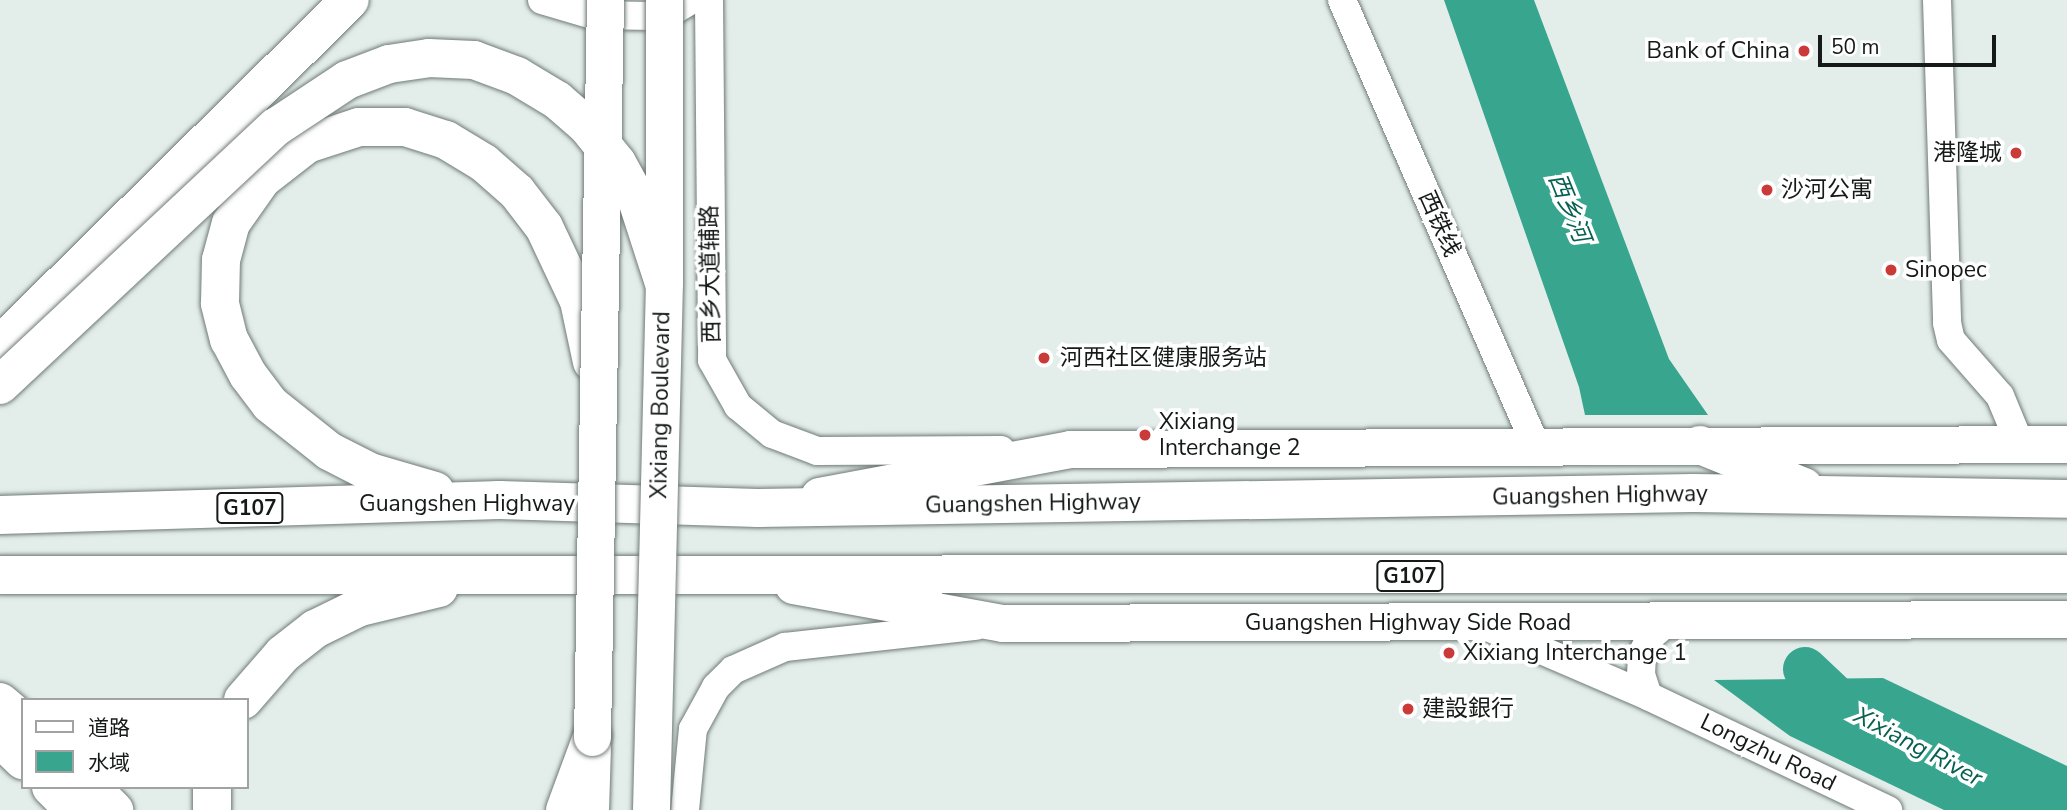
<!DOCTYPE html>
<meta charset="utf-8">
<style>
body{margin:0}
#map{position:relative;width:2067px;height:810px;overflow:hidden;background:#e3eeeb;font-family:"Nunito Sans","Noto Sans SC",sans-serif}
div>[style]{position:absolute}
.water>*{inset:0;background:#38a58e}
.river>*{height:44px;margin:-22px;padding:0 22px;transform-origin:22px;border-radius:22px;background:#38a58e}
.roads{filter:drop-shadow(0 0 2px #707a77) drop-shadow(0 0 2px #707a77)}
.minor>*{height:28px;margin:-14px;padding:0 14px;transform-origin:14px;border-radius:14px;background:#fff}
.major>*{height:37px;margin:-18.5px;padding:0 18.5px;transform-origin:18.5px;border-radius:18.5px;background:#fff}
.highway>*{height:38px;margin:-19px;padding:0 19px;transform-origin:19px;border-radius:19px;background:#fff}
.bridges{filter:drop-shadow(0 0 2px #707a77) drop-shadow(0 0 2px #707a77)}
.major-bridge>*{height:37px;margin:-18.5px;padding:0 18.5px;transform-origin:18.5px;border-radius:18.5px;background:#fff}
.highway-bridge>*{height:38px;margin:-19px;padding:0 19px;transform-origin:19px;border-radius:19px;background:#fff}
.dots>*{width:19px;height:19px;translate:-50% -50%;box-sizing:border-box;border:4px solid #fff;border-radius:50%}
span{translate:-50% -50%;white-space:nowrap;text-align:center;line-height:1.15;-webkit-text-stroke:7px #fff;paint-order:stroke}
.shield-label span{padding:2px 5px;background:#fff;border:2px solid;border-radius:5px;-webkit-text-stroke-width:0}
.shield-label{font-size:21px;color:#151918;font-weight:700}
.poi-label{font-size:23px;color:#151918}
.right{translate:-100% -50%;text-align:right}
.left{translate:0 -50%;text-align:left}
.street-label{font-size:23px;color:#151918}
.water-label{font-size:24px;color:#076151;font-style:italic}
.legend{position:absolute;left:21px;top:698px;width:228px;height:91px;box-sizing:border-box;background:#fff;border:2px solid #a1a3a3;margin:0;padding:9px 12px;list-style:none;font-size:21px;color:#151918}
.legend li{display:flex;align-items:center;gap:14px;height:35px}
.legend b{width:35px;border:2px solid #a1a3a3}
.scale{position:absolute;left:1818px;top:35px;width:178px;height:32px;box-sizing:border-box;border:4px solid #151918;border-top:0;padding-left:9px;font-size:21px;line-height:24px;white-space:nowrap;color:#151918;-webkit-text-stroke:5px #fff;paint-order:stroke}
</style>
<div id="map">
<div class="water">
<div style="clip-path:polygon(1444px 0,1534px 0,1669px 359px,1708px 415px,1585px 415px,1579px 387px)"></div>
<div style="clip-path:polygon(1883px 678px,2067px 766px,2067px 810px,1944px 810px,1790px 736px,1714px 680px)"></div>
</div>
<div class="river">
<div style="left:1805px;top:669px;width:71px;rotate:43.3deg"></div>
</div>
<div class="roads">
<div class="minor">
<div style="left:542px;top:0;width:53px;rotate:16.4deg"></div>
<div style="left:593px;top:15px;width:60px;rotate:1deg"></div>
<div style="left:653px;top:16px;width:18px;rotate:-13deg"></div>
<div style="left:671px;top:12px;width:23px;rotate:-31deg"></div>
<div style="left:709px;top:0;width:360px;rotate:89.5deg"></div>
<div style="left:712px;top:360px;width:53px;rotate:60.5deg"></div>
<div style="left:738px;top:406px;width:44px;rotate:39.5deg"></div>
<div style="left:772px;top:434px;width:48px;rotate:20.7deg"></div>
<div style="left:817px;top:451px;width:184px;rotate:-0.3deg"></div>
<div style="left:1342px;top:0;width:489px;rotate:66.5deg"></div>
<div style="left:1937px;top:0;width:323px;rotate:88.2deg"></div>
<div style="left:1947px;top:323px;width:17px;rotate:77deg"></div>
<div style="left:1951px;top:340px;width:74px;rotate:48.8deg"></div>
<div style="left:2000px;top:396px;width:52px;rotate:67.4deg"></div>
<div style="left:1483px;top:625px;width:180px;rotate:23.3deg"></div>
<div style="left:1648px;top:696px;width:266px;rotate:25.4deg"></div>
<div style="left:1648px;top:696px;width:22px;rotate:-108deg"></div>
<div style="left:1641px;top:675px;width:21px;rotate:-87deg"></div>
<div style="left:1642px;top:654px;width:20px;rotate:-63deg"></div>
<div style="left:1651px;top:636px;width:20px;rotate:-41deg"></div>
<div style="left:685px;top:810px;width:81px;rotate:-84.4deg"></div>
<div style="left:693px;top:729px;width:48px;rotate:-61.3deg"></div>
<div style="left:716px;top:687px;width:24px;rotate:-45deg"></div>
<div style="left:733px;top:670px;width:57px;rotate:-23.9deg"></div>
<div style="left:785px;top:647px;width:192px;rotate:-6.3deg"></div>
</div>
<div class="major">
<div style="left:819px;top:496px;width:255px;rotate:-10.6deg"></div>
<div style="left:1070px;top:449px;width:997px;rotate:-0.29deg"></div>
<div style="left:793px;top:585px;width:212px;rotate:10.3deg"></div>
<div style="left:1002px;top:623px;width:1065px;rotate:-0.22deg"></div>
<div style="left:590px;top:810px;width:62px;rotate:-88.2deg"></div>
</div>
<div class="highway">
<div style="left:0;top:345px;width:491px;rotate:-44.6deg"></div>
<div style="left:1700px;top:445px;width:112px;rotate:22deg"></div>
<div style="left:435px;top:491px;width:68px;rotate:-163.7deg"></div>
<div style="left:370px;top:472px;width:46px;rotate:-152.9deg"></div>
<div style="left:329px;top:451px;width:75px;rotate:-141.5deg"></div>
<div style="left:270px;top:404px;width:36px;rotate:-127deg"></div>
<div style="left:248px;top:375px;width:40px;rotate:-118deg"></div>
<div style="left:229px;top:340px;width:38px;rotate:-104deg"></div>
<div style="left:220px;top:303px;width:43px;rotate:-88.7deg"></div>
<div style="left:221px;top:260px;width:38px;rotate:-75deg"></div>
<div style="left:231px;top:223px;width:54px;rotate:-54.8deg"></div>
<div style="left:262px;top:179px;width:57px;rotate:-37.9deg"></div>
<div style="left:307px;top:144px;width:55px;rotate:-18.1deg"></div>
<div style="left:359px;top:127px;width:46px"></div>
<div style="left:405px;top:127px;width:43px;rotate:17.6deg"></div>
<div style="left:446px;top:140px;width:44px;rotate:31.2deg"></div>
<div style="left:484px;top:163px;width:44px;rotate:41.3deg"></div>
<div style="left:517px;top:192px;width:44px;rotate:52.4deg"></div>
<div style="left:544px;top:227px;width:82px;rotate:64.7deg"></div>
<div style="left:579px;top:301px;width:62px;rotate:78deg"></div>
<div style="left:0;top:515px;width:500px;rotate:-1.72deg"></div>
<div style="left:500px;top:500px;width:258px;rotate:1.8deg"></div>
<div style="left:758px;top:508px;width:935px;rotate:-0.92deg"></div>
<div style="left:1693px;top:493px;width:374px;rotate:0.9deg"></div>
<div style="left:0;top:575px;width:2067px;rotate:-0.03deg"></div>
<div style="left:243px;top:700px;width:61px;rotate:-49deg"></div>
<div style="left:283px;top:654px;width:41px;rotate:-38deg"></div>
<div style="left:315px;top:629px;width:50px;rotate:-26.1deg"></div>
<div style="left:360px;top:607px;width:81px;rotate:-13.5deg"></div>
<div style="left:0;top:702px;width:30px;rotate:40deg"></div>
<div style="left:0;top:738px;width:32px;rotate:44deg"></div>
<div style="left:51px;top:787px;width:33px;rotate:45deg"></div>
<div style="left:91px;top:787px;width:33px;rotate:45deg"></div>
<div style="left:212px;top:810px;width:23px;rotate:-90deg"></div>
<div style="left:565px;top:810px;width:78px;rotate:-69.7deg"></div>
</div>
</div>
<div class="bridges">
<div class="major-bridge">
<div style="left:592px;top:737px;width:737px;rotate:-88.99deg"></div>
<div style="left:651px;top:810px;width:527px;rotate:-88.59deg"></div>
<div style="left:664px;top:283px;width:283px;rotate:-90deg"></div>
</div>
<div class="highway-bridge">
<div style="left:0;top:385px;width:378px;rotate:-43.1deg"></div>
<div style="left:276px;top:127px;width:85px;rotate:-33.5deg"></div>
<div style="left:347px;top:80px;width:45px;rotate:-20.9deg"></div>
<div style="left:389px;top:64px;width:40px;rotate:-8.5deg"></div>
<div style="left:429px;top:58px;width:45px;rotate:2.5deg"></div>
<div style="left:474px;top:60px;width:46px;rotate:20.4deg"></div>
<div style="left:517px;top:76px;width:47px;rotate:31deg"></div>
<div style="left:557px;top:100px;width:40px;rotate:41deg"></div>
<div style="left:587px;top:126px;width:48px;rotate:51deg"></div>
<div style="left:617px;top:163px;width:39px;rotate:61deg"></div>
<div style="left:636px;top:197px;width:90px;rotate:72deg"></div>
</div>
</div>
<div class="dots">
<div style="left:1804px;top:51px;background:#c93a38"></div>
<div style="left:2016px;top:153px;background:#c93a38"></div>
<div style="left:1767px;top:190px;background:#c93a38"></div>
<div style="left:1891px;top:270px;background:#c93a38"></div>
<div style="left:1044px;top:358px;background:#c93a38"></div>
<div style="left:1145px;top:435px;background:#c93a38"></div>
<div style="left:1449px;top:653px;background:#c93a38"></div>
<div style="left:1408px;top:709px;background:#c93a38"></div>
</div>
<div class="shield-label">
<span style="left:250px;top:508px">G107</span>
<span style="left:1410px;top:576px">G107</span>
</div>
<div class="poi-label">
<span class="right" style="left:1790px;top:51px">Bank of China</span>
<span class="right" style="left:2002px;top:153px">港隆城</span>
<span class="left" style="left:1781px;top:190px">沙河公寓</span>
<span class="left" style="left:1905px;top:270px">Sinopec</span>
<span class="left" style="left:1060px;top:358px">河西社区健康服务站</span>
<span class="left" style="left:1159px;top:435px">Xixiang<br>Interchange 2</span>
<span class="left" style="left:1463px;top:653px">Xixiang Interchange 1</span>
<span class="left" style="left:1422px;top:709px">建設銀行</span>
</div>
<div class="street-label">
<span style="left:1439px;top:224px;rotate:66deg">西铁线</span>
<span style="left:711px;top:274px;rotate:-91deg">西乡大道辅路</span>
<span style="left:661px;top:405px;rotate:-89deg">Xixiang Boulevard</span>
<span style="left:1600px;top:496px;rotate:-1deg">Guangshen Highway</span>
<span style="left:467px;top:504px">Guangshen Highway</span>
<span style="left:1033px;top:504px;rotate:-1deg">Guangshen Highway</span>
<span style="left:1408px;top:623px">Guangshen Highway Side Road</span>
<span style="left:1768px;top:753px;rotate:26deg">Longzhu Road</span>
</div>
<div class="water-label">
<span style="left:1569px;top:208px;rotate:68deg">西乡河</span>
<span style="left:1918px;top:747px;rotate:28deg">Xixiang River</span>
</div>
<ul class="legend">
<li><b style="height:9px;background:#fff"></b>道路</li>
<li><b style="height:19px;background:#38a58e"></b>水域</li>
</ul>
<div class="scale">50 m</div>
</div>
